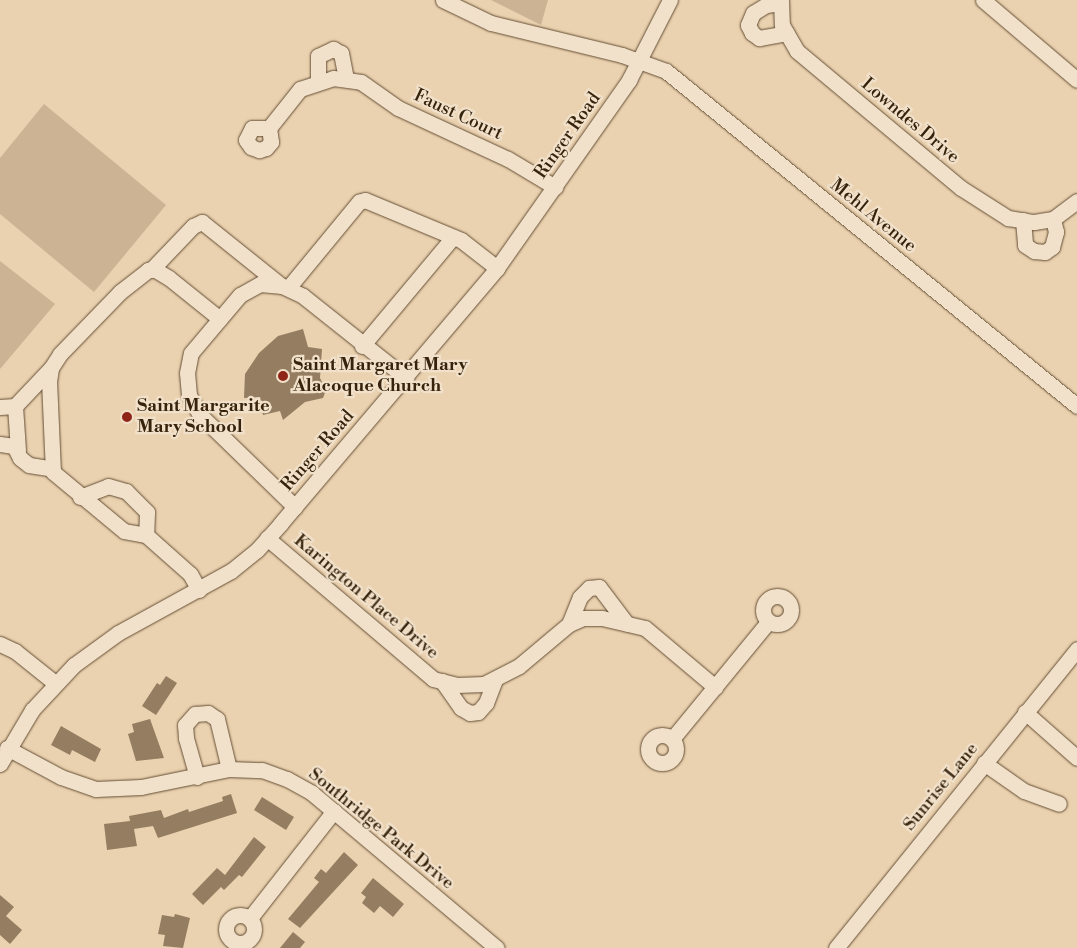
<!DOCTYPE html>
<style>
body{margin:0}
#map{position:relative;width:1077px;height:948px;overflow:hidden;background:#ead1af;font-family:"Libre Bodoni",serif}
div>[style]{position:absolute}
.green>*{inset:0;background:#ccb393}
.building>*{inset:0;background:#947d60}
.roads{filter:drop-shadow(0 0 1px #644e34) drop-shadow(0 0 1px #644e34)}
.minor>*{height:15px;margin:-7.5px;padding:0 7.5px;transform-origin:7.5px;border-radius:7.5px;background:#f1e1cb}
.minor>.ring{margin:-7.5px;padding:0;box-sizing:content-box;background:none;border:15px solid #f1e1cb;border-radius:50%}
.dots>*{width:14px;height:14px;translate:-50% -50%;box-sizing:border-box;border:2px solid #f1e1cb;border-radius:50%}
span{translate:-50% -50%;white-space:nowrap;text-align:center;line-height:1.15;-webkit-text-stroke:4.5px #f1e1cb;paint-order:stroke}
.street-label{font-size:18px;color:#37230b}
.poi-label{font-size:18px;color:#37230b;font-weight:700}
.left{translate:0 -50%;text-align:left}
</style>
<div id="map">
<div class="green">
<div style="clip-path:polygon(491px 0,548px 0,541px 25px)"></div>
<div style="clip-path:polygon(44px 104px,166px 205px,94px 292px,0 214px,0 158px)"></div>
<div style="clip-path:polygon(0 261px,55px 304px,0 369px)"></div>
</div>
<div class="building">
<div style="clip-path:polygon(303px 329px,308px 347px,322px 349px,320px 378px,326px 390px,323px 398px,305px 402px,283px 420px,280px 411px,263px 415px,260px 397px,244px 398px,245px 374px,259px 353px,278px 336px)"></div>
<div style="clip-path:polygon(166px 676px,177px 683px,156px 715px,142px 706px,157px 683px,160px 685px)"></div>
<div style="clip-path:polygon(150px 719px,164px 758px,136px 761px,128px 734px,134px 732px,132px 724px)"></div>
<div style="clip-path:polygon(61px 726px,101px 749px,95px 762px,72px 750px,70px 755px,51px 745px)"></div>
<div style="clip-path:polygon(231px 794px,237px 813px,158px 838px,153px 826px,134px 829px,137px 846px,107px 850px,104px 824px,130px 821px,129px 816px,161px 810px,164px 818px,188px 809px,189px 812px,223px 801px,222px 797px)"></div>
<div style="clip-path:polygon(262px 797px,294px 817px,286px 830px,254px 810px)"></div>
<div style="clip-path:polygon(254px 837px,266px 847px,242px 877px,239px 875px,224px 890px,221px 887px,203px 905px,192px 894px,217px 868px,225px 875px)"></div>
<div style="clip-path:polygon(344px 852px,358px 865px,300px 928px,288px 919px,319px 882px,314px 878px,321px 869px,326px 873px)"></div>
<div style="clip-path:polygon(373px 878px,404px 904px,393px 917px,380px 906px,374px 913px,362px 903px,366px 897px,361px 893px)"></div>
<div style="clip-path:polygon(0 895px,14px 907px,6px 916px,22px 930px,10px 944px,0 935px)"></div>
<div style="clip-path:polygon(175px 914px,190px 918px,183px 948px,163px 946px,165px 935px,158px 934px,162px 915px,174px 917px)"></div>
<div style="clip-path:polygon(293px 932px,305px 942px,300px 948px,280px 948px)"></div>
</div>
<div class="roads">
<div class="minor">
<div style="left:443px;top:0;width:53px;rotate:25.6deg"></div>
<div style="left:491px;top:23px;width:135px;rotate:13.7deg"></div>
<div style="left:622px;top:55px;width:47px;rotate:20deg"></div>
<div style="left:666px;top:71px;width:530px;rotate:39.18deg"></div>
<div style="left:781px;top:0;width:25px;rotate:88deg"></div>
<div style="left:782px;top:25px;width:30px;rotate:60deg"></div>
<div style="left:797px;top:51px;width:214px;rotate:39.9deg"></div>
<div style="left:961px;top:188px;width:56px;rotate:32.6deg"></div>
<div style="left:1008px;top:218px;width:26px;rotate:9deg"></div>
<div style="left:1034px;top:222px;width:19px;rotate:-9deg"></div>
<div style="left:1053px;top:219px;width:30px;rotate:-37deg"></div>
<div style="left:983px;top:0;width:123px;rotate:40.4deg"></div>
<div style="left:780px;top:3px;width:14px;rotate:172deg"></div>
<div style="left:766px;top:5px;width:15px;rotate:148deg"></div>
<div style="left:753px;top:13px;width:13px;rotate:113deg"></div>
<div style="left:748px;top:25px;width:9px;rotate:63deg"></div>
<div style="left:752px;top:33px;width:9px;rotate:36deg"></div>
<div style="left:759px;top:38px;width:28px;rotate:-10deg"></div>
<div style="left:318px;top:81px;width:25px;rotate:-90deg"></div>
<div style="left:318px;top:56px;width:17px;rotate:-25deg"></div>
<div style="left:333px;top:49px;width:9px;rotate:27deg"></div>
<div style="left:341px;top:53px;width:26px;rotate:79deg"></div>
<div style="left:269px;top:128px;width:17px;rotate:180deg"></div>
<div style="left:252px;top:128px;width:13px;rotate:117deg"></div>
<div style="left:246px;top:140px;width:9px;rotate:54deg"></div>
<div style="left:251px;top:147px;width:9px;rotate:21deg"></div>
<div style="left:259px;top:150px;width:7px;rotate:-16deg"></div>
<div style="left:266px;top:148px;width:8px;rotate:-50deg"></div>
<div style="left:271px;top:142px;width:14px;rotate:-98deg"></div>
<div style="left:269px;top:128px;width:50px;rotate:-51.5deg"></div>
<div style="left:300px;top:89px;width:35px;rotate:-18deg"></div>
<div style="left:333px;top:78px;width:28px;rotate:8deg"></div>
<div style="left:361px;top:82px;width:45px;rotate:35.1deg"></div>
<div style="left:398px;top:108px;width:121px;rotate:24.9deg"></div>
<div style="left:508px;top:159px;width:55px;rotate:30.8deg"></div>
<div style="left:1023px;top:220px;width:25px;rotate:85deg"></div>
<div style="left:1025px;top:245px;width:11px;rotate:34deg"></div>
<div style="left:1034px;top:251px;width:11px;rotate:5deg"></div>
<div style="left:1045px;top:252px;width:9px;rotate:-36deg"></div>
<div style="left:1052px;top:247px;width:16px;rotate:-75deg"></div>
<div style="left:1056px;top:232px;width:13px;rotate:-103deg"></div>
<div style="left:151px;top:270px;width:61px;rotate:-46.3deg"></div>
<div style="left:193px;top:226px;width:10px;rotate:-24deg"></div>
<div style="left:202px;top:222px;width:102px;rotate:38.7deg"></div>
<div style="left:288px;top:288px;width:112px;rotate:-50.5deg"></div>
<div style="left:359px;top:202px;width:6px;rotate:-18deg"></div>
<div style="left:365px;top:200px;width:104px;rotate:22.6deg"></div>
<div style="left:461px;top:240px;width:46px;rotate:37.9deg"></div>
<div style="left:362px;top:346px;width:142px;rotate:-50.1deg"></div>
<div style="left:15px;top:406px;width:44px;rotate:86.1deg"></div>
<div style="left:0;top:407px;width:15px;rotate:-4deg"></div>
<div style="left:15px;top:406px;width:52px;rotate:-46.5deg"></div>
<div style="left:0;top:444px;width:14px;rotate:8deg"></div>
<div style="left:14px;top:446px;width:13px;rotate:63deg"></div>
<div style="left:20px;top:458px;width:11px;rotate:38deg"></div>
<div style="left:29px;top:465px;width:24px;rotate:9deg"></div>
<div style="left:80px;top:497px;width:30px;rotate:-21deg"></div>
<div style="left:108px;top:486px;width:19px;rotate:16deg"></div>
<div style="left:126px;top:491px;width:30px;rotate:45deg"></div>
<div style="left:147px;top:512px;width:23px;rotate:92deg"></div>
<div style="left:295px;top:507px;width:132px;rotate:-135.9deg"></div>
<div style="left:200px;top:415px;width:23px;rotate:-119deg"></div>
<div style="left:189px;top:395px;width:22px;rotate:-95deg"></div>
<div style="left:187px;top:373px;width:20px;rotate:-79deg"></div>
<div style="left:191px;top:353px;width:76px;rotate:-49.8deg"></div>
<div style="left:240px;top:295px;width:23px;rotate:-29deg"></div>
<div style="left:260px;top:284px;width:22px;rotate:5deg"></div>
<div style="left:282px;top:286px;width:23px;rotate:25deg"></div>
<div style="left:303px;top:296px;width:132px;rotate:38.5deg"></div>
<div style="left:267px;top:538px;width:218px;rotate:40.3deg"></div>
<div style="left:433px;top:679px;width:25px;rotate:14deg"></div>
<div style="left:457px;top:685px;width:27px;rotate:-2deg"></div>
<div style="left:484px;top:684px;width:39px;rotate:-27deg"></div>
<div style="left:519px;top:666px;width:65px;rotate:-40deg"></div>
<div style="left:569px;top:624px;width:15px;rotate:-23deg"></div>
<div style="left:583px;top:618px;width:19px"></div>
<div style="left:602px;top:618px;width:44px;rotate:13.1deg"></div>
<div style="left:645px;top:628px;width:92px;rotate:40.1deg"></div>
<div style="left:199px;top:590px;width:18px;rotate:-119deg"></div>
<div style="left:190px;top:574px;width:59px;rotate:-138.4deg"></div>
<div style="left:146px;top:535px;width:22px;rotate:-170deg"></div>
<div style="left:124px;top:531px;width:92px;rotate:-140.3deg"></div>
<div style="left:53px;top:472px;width:90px;rotate:-92.5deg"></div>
<div style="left:49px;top:382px;width:14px;rotate:-82deg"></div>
<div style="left:51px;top:368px;width:17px;rotate:-57deg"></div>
<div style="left:60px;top:354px;width:86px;rotate:-45.9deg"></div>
<div style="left:120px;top:292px;width:36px;rotate:-38deg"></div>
<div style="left:148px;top:270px;width:6px;rotate:-9deg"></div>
<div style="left:154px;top:269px;width:17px;rotate:31deg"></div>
<div style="left:169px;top:278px;width:65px;rotate:38.8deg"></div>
<div class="ring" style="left:763px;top:596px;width:13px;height:13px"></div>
<div style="left:569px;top:624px;width:29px;rotate:-68deg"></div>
<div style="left:580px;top:597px;width:13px;rotate:-45deg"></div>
<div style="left:589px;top:588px;width:10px;rotate:-6deg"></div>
<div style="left:599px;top:587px;width:46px;rotate:52.9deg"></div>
<div style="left:0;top:644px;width:17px;rotate:25deg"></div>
<div style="left:15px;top:651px;width:51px;rotate:38.7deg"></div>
<div style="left:442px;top:681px;width:33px;rotate:55deg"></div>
<div style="left:461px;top:708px;width:10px;rotate:29deg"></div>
<div style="left:470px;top:713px;width:8px;rotate:-7deg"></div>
<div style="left:478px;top:712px;width:12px;rotate:-48deg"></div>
<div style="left:486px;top:703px;width:26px;rotate:-69deg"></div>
<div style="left:1025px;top:712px;width:69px;rotate:41.5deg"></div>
<div class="ring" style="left:648px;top:735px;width:13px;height:13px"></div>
<div style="left:672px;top:739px;width:151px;rotate:-50.6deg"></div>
<div style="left:7px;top:748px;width:61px;rotate:28.2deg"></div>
<div style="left:61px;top:777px;width:37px;rotate:19deg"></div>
<div style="left:96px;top:789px;width:45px;rotate:-2.5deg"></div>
<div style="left:141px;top:787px;width:90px;rotate:-11.6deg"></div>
<div style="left:229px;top:769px;width:33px;rotate:2deg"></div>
<div style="left:262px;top:770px;width:27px;rotate:20deg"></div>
<div style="left:287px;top:779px;width:29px;rotate:29deg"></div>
<div style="left:312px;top:793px;width:241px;rotate:40deg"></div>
<div style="left:984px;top:763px;width:49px;rotate:35deg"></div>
<div style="left:1024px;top:791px;width:37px;rotate:20deg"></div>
<div style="left:0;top:764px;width:63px;rotate:-59.3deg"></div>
<div style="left:32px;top:710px;width:62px;rotate:-47deg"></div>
<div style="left:74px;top:665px;width:54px;rotate:-36deg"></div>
<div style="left:118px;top:633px;width:129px;rotate:-28.8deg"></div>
<div style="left:231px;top:571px;width:33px;rotate:-39deg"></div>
<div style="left:257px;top:550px;width:36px;rotate:-48deg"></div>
<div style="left:281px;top:523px;width:334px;rotate:-49.7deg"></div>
<div style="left:497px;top:268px;width:230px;rotate:-54.9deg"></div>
<div style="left:629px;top:80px;width:90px;rotate:-62.9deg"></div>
<div style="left:197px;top:777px;width:41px;rotate:-105.8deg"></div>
<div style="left:186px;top:738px;width:13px;rotate:-94deg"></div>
<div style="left:185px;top:725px;width:15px;rotate:-48deg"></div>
<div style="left:195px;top:714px;width:13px;rotate:-4deg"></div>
<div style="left:208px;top:713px;width:11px;rotate:34deg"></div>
<div style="left:217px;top:719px;width:51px;rotate:76.5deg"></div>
<div class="ring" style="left:226px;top:915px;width:13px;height:13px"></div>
<div style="left:250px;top:918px;width:136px;rotate:-51.9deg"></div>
<div style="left:836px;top:948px;width:384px;rotate:-51.1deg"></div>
</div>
</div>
<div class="dots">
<div style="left:283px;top:376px;background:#8f2418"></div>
<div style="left:127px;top:417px;background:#8f2418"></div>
</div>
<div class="street-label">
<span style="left:458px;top:115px;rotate:25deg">Faust Court</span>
<span style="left:910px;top:121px;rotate:40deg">Lowndes Drive</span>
<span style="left:568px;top:136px;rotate:-55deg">Ringer Road</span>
<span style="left:873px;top:216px;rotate:39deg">Mehl Avenue</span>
<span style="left:318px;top:451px;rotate:-49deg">Ringer Road</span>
<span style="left:366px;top:597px;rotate:40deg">Karington Place Drive</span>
<span style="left:941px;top:787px;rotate:-51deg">Sunrise Lane</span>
<span style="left:381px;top:829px;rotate:39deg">Southridge Park Drive</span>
</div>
<div class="poi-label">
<span class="left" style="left:293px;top:376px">Saint Margaret Mary<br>Alacoque Church</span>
<span class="left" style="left:137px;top:417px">Saint Margarite<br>Mary School</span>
</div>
</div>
